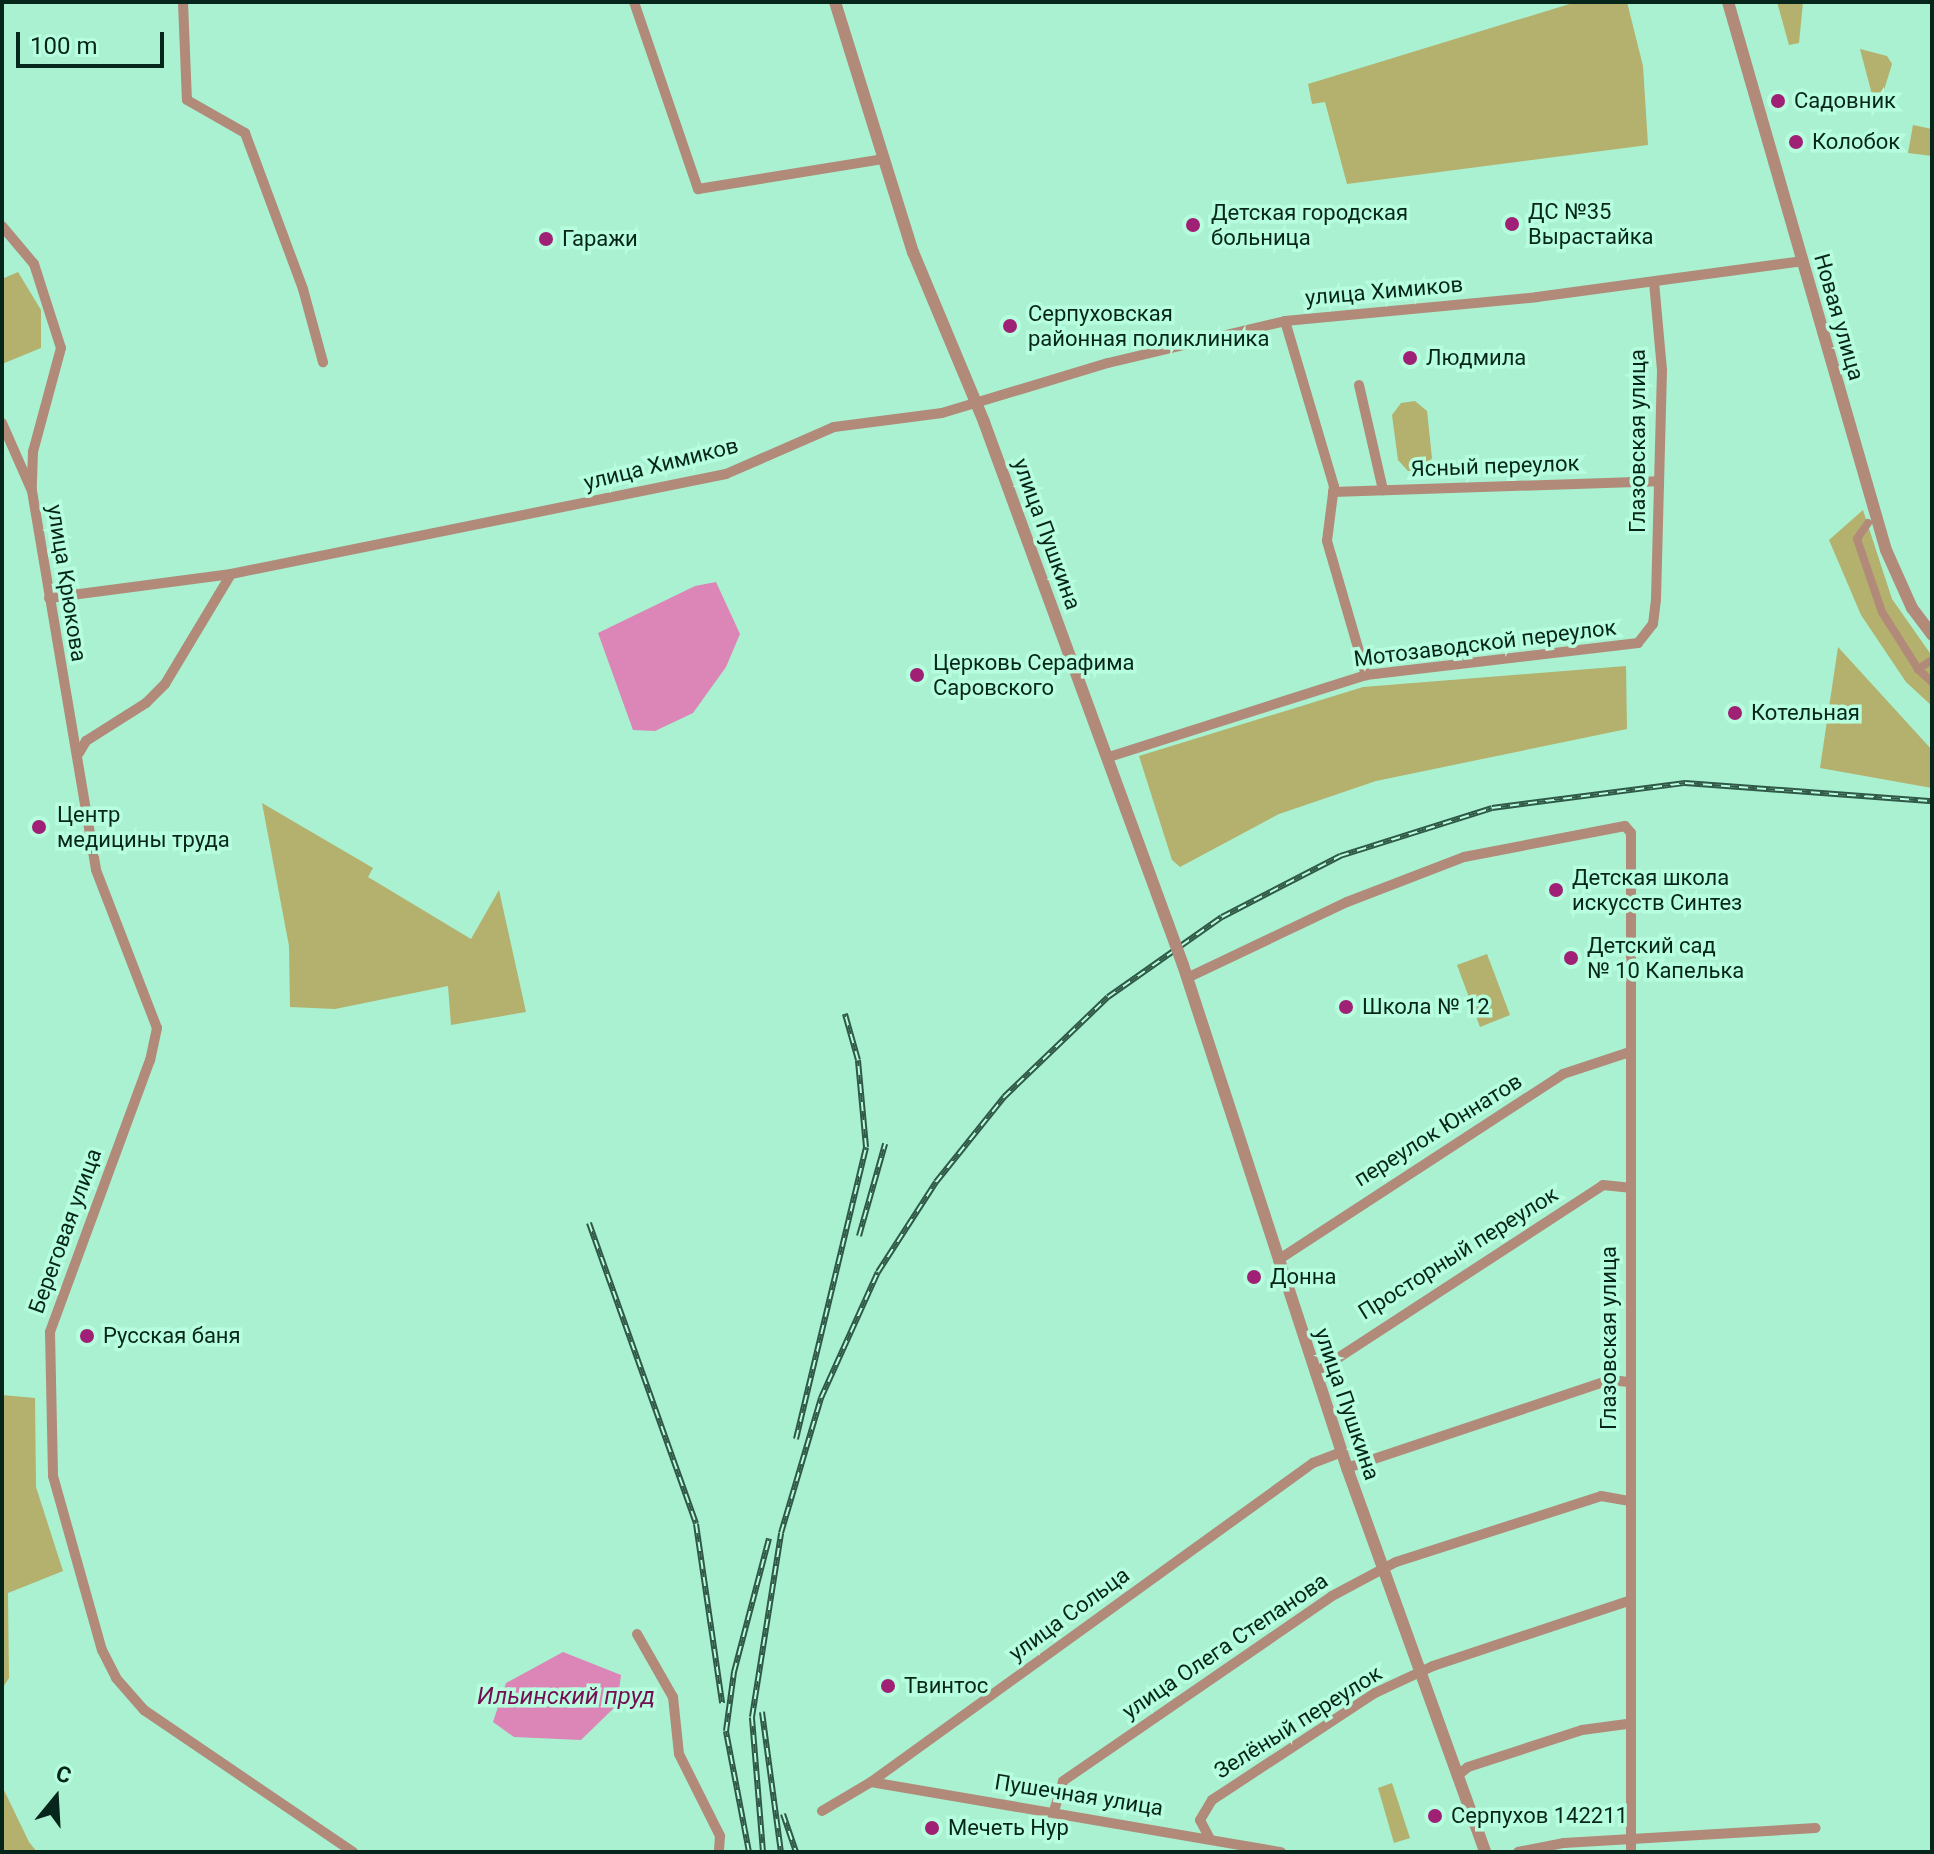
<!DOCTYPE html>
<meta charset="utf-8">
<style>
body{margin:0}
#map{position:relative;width:1934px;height:1854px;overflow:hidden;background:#a9f1d1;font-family:Roboto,sans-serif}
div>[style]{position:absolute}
.green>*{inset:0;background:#b4b06d}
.water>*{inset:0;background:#dc86b7}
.pedestrian>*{height:8px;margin:-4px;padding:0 4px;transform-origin:4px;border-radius:4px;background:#b18a79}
.minor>*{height:10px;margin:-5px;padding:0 5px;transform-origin:5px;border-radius:5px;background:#b18a79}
.tertiary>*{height:12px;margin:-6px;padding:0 6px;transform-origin:6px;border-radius:6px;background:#b18a79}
.rail>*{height:6px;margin-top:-3px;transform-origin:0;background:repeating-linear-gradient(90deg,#b6fede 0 9px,#2f5847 0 18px);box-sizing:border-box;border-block:2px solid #2f5847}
.tertiary-bridge>*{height:12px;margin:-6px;padding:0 6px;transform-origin:6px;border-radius:6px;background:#b18a79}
.dots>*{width:22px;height:22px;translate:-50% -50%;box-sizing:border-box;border:4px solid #b6fede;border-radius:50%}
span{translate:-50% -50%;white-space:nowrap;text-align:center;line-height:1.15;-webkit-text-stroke:7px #b6fede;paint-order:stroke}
.poi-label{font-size:22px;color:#07261b}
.left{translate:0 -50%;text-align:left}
.street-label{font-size:22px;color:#07261b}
.water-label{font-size:24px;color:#750f54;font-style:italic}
.frame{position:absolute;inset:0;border:4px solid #07261b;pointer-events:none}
.north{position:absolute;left:16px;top:1758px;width:80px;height:80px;-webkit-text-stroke:6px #b6fede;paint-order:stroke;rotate:18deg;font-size:22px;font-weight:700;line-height:32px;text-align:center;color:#07261b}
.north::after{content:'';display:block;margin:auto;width:28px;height:36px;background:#07261b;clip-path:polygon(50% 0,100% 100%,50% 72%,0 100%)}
.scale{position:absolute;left:16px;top:32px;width:148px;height:36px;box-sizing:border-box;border:4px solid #07261b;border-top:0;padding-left:10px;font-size:24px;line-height:28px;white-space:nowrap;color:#07261b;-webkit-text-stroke:6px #b6fede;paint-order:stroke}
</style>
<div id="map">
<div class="green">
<div style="clip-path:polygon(1576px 2px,1627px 2px,1643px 66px,1648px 145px,1347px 184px,1325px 102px,1312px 104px,1308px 84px)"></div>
<div style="clip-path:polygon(1777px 2px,1803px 2px,1799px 43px,1789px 45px)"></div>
<div style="clip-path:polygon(1860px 49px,1887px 56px,1892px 64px,1880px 103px,1874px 102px)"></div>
<div style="clip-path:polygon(1913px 125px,1932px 129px,1932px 156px,1908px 153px)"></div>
<div style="clip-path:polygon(18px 272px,41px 310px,41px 348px,2px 364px,2px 279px)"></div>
<div style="clip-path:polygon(1415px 401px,1427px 411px,1432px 458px,1425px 469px,1408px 471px,1398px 460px,1392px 415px,1401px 403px)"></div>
<div style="clip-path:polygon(1863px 510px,1892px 599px,1932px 656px,1932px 706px,1906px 682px,1861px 615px,1829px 540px)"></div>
<div style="clip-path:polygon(1838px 647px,1932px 750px,1932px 788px,1820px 768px)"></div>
<div style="clip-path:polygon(1626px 666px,1627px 729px,1376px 781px,1279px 814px,1180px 867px,1172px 860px,1139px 756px,1363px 687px)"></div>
<div style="clip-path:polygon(262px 803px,373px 868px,368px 877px,471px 939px,499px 890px,526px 1012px,451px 1025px,448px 986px,335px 1009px,290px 1007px,289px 946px)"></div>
<div style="clip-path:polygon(1487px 954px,1510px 1015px,1480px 1027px,1457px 965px)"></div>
<div style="clip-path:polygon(2px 1395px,35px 1398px,36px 1487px,63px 1571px,8px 1593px,9px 1678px,2px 1689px)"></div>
<div style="clip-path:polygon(1392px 1783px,1410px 1838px,1394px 1843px,1378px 1788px)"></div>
<div style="clip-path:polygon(2px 1786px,29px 1842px,37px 1852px,2px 1852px)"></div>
</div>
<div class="water">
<div style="clip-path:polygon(716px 582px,740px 634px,726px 667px,693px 713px,655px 731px,633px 730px,598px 633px,695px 586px)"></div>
<div style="clip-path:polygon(563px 1652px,621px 1675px,617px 1705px,581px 1740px,514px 1737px,493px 1722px,506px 1683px)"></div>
</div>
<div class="pedestrian">
<div style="left:1868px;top:523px;width:19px;rotate:125deg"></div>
<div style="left:1857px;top:539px;width:77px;rotate:71.1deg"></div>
<div style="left:1882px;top:612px;width:67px;rotate:57.7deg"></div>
<div style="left:1932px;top:660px;width:17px;rotate:147deg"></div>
<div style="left:1918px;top:669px;width:19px;rotate:43deg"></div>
</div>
<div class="minor">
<div style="left:183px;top:2px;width:98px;rotate:87.7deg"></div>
<div style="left:187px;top:100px;width:67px;rotate:29.6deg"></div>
<div style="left:245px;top:133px;width:166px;rotate:69.6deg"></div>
<div style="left:303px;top:289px;width:76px;rotate:74.7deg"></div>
<div style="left:634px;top:2px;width:198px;rotate:71.1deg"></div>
<div style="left:698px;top:189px;width:187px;rotate:-9.2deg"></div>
<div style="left:2px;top:226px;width:50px;rotate:49.9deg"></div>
<div style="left:34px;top:264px;width:88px;rotate:72.2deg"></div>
<div style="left:61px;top:348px;width:108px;rotate:105.1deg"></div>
<div style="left:33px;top:452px;width:37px;rotate:92deg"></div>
<div style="left:1285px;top:321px;width:172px;rotate:73.5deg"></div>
<div style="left:1334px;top:486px;width:55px;rotate:97.3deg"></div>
<div style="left:1327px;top:541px;width:140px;rotate:73.8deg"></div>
<div style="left:1359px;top:385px;width:108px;rotate:77.1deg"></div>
<div style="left:2px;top:423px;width:74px;rotate:66.2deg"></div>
<div style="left:32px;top:491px;width:384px;rotate:80.4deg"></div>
<div style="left:96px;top:870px;width:169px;rotate:68.9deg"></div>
<div style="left:157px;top:1028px;width:33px;rotate:102deg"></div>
<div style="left:150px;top:1060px;width:290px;rotate:110.2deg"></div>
<div style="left:50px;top:1332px;width:144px;rotate:88.8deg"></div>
<div style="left:53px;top:1476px;width:181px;rotate:74.3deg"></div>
<div style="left:102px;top:1650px;width:31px;rotate:63deg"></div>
<div style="left:116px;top:1678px;width:43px;rotate:48.8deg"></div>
<div style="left:144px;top:1710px;width:253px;rotate:34.2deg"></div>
<div style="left:1333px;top:492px;width:325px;rotate:-1.9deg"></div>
<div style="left:49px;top:598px;width:184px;rotate:-7.5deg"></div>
<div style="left:231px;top:574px;width:505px;rotate:-11.42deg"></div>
<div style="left:726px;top:474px;width:118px;rotate:-23.5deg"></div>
<div style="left:834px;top:427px;width:109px;rotate:-7.4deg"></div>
<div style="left:942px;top:413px;width:173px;rotate:-16.8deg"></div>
<div style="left:1108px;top:363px;width:182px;rotate:-13.3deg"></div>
<div style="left:1285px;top:321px;width:253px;rotate:-5.4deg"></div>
<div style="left:1537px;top:297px;width:267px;rotate:-7.7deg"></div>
<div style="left:79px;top:753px;width:14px;rotate:-60deg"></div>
<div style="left:86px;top:741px;width:71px;rotate:-32.3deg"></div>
<div style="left:146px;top:703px;width:27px;rotate:-45deg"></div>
<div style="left:165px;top:684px;width:128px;rotate:-59deg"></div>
<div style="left:1109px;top:757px;width:270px;rotate:-17.7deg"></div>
<div style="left:1366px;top:675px;width:274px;rotate:-6.7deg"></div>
<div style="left:1638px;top:643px;width:24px;rotate:-52deg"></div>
<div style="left:1653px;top:624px;width:25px;rotate:-83deg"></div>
<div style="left:1656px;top:599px;width:229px;rotate:-88.5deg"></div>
<div style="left:1662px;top:370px;width:88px;rotate:-95.2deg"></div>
<div style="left:1187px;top:978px;width:177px;rotate:-25.4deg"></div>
<div style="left:1347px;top:902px;width:125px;rotate:-21deg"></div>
<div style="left:1464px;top:857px;width:164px;rotate:-10.9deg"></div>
<div style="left:1625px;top:826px;width:9px;rotate:49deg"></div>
<div style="left:1631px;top:833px;width:1019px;rotate:90deg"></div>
<div style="left:1278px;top:1260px;width:340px;rotate:-33.1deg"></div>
<div style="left:1563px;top:1074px;width:71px;rotate:-18.2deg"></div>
<div style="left:1315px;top:1373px;width:344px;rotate:-33.1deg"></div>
<div style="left:1603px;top:1185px;width:27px;rotate:6deg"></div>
<div style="left:1347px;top:1468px;width:277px;rotate:-18.5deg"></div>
<div style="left:1610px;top:1380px;width:19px;rotate:6deg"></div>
<div style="left:637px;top:1634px;width:73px;rotate:60.3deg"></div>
<div style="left:673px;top:1697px;width:57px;rotate:84deg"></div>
<div style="left:679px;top:1754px;width:92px;rotate:63.4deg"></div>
<div style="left:720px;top:1836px;width:16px;rotate:94deg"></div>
<div style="left:1457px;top:1776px;width:14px;rotate:-39deg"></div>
<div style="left:1468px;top:1767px;width:120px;rotate:-18deg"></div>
<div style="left:1582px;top:1730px;width:45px;rotate:-7.6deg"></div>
<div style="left:871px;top:1782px;width:416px;rotate:9.7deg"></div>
<div style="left:822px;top:1811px;width:57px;rotate:-30.6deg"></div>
<div style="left:871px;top:1782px;width:545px;rotate:-35.82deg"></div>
<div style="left:1313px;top:1463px;width:30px;rotate:-21deg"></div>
<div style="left:1054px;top:1811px;width:31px;rotate:-73deg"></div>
<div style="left:1063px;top:1781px;width:326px;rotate:-34.5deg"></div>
<div style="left:1332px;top:1596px;width:72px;rotate:-28deg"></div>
<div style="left:1396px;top:1562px;width:215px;rotate:-17.8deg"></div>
<div style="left:1601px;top:1496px;width:28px;rotate:10deg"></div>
<div style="left:1209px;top:1837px;width:19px;rotate:-118deg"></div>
<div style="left:1200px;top:1820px;width:23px;rotate:-59deg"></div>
<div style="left:1212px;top:1800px;width:195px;rotate:-33.3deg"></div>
<div style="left:1375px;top:1693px;width:64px;rotate:-25deg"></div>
<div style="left:1433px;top:1666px;width:206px;rotate:-18.4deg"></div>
<div style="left:1518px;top:1852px;width:47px;rotate:-11.1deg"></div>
<div style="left:1564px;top:1843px;width:252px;rotate:-3.4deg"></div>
</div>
<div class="tertiary">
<div style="left:835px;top:2px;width:262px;rotate:72.7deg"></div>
<div style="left:913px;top:252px;width:184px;rotate:67.3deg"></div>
<div style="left:984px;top:422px;width:535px;rotate:69.87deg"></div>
<div style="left:1728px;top:2px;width:570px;rotate:73.92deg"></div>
<div style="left:1886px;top:550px;width:64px;rotate:65.9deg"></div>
<div style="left:1912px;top:608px;width:34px;rotate:53deg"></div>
<div style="left:1183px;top:965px;width:529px;rotate:71.94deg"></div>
<div style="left:1347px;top:1468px;width:408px;rotate:70.2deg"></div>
</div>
<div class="rail">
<div style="left:589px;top:1223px;width:319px;rotate:70.4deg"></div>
<div style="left:696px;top:1524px;width:181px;rotate:81.7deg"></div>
<div style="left:859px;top:1236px;width:96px;rotate:-74.2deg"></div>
<div style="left:796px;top:1439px;width:300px;rotate:-76.5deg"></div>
<div style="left:866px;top:1147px;width:87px;rotate:-95.3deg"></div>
<div style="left:858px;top:1060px;width:48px;rotate:-105.8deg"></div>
<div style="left:762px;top:1712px;width:141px;rotate:82.3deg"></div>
<div style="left:783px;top:1814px;width:40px;rotate:71.1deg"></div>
<div style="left:749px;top:1852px;width:123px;rotate:-100.8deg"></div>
<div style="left:726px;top:1731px;width:60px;rotate:-82.3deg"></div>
<div style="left:734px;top:1672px;width:138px;rotate:-75.3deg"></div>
<div style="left:763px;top:1852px;width:135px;rotate:-94.7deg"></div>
<div style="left:752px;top:1717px;width:186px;rotate:-81deg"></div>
<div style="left:781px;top:1533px;width:141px;rotate:-73.5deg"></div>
<div style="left:821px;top:1398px;width:138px;rotate:-65.7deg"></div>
<div style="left:878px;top:1272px;width:107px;rotate:-57.2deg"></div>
<div style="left:936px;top:1182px;width:109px;rotate:-51.3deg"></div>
<div style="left:1004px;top:1097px;width:144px;rotate:-43.9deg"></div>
<div style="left:1108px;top:997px;width:139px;rotate:-35.1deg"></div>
<div style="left:1222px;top:917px;width:133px;rotate:-27.3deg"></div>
<div style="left:1340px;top:856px;width:159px;rotate:-17.5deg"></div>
<div style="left:1492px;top:808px;width:195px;rotate:-7.4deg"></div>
<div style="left:1685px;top:783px;width:248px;rotate:4.2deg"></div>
</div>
<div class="tertiary-bridge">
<div style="left:1168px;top:924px;width:44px;rotate:69.9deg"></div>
</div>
<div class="dots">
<div style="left:1778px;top:101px;background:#9f2074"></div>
<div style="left:1796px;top:142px;background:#9f2074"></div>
<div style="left:1512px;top:224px;background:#9f2074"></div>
<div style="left:1193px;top:225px;background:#9f2074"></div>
<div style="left:546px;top:239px;background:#9f2074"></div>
<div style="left:1010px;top:326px;background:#9f2074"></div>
<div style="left:1410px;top:358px;background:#9f2074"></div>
<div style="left:917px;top:675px;background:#9f2074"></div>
<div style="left:1735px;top:713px;background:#9f2074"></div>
<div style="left:39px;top:827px;background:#9f2074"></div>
<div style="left:1556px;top:890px;background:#9f2074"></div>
<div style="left:1571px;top:958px;background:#9f2074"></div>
<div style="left:1346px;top:1007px;background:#9f2074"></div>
<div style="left:1254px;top:1277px;background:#9f2074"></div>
<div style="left:87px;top:1336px;background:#9f2074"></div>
<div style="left:888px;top:1686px;background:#9f2074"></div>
<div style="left:1435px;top:1816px;background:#9f2074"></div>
<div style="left:932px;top:1828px;background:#9f2074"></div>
</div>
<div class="poi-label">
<span class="left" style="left:1794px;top:101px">Садовник</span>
<span class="left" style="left:1812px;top:142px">Колобок</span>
<span class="left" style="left:1528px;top:224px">ДС №35<br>Вырастайка</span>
<span class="left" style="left:1211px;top:225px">Детская городская<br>больница</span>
<span class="left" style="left:562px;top:239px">Гаражи</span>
<span class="left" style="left:1028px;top:326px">Серпуховская<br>районная поликлиника</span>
<span class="left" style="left:1426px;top:358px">Людмила</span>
<span class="left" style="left:933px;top:675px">Церковь Серафима<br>Саровского</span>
<span class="left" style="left:1751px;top:713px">Котельная</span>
<span class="left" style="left:57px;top:827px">Центр<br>медицины труда</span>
<span class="left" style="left:1572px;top:890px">Детская школа<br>искусств Синтез</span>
<span class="left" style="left:1587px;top:958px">Детский сад<br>№ 10 Капелька</span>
<span class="left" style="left:1362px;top:1007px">Школа № 12</span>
<span class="left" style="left:1270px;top:1277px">Донна</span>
<span class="left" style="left:103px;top:1336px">Русская баня</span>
<span class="left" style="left:904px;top:1686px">Твинтос</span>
<span class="left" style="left:1451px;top:1816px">Серпухов 142211</span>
<span class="left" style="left:948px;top:1828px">Мечеть Нур</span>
</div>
<div class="street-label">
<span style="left:1384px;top:291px;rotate:-5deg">улица Химиков</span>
<span style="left:1839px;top:317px;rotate:74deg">Новая улица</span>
<span style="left:1638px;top:441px;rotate:-90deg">Глазовская улица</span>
<span style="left:661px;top:464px;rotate:-14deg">улица Химиков</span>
<span style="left:1495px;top:466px;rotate:-2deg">Ясный переулок</span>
<span style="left:1047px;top:534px;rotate:70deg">улица Пушкина</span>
<span style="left:67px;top:583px;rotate:81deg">улица Крюкова</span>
<span style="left:1485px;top:643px;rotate:-7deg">Мотозаводской переулок</span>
<span style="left:1438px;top:1130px;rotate:-32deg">переулок Юннатов</span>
<span style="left:65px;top:1231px;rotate:-70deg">Береговая улица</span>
<span style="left:1458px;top:1253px;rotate:-32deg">Просторный переулок</span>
<span style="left:1609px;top:1338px;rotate:-90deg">Глазовская улица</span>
<span style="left:1347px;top:1404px;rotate:71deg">улица Пушкина</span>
<span style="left:1069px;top:1614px;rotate:-36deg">улица Сольца</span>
<span style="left:1225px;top:1646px;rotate:-34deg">улица Олега Степанова</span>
<span style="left:1298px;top:1722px;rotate:-32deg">Зелёный переулок</span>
<span style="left:1079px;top:1795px;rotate:9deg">Пушечная улица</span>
</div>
<div class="water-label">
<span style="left:566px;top:1697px">Ильинский пруд</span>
</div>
<div class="frame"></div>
<div class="north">С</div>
<div class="scale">100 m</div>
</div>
